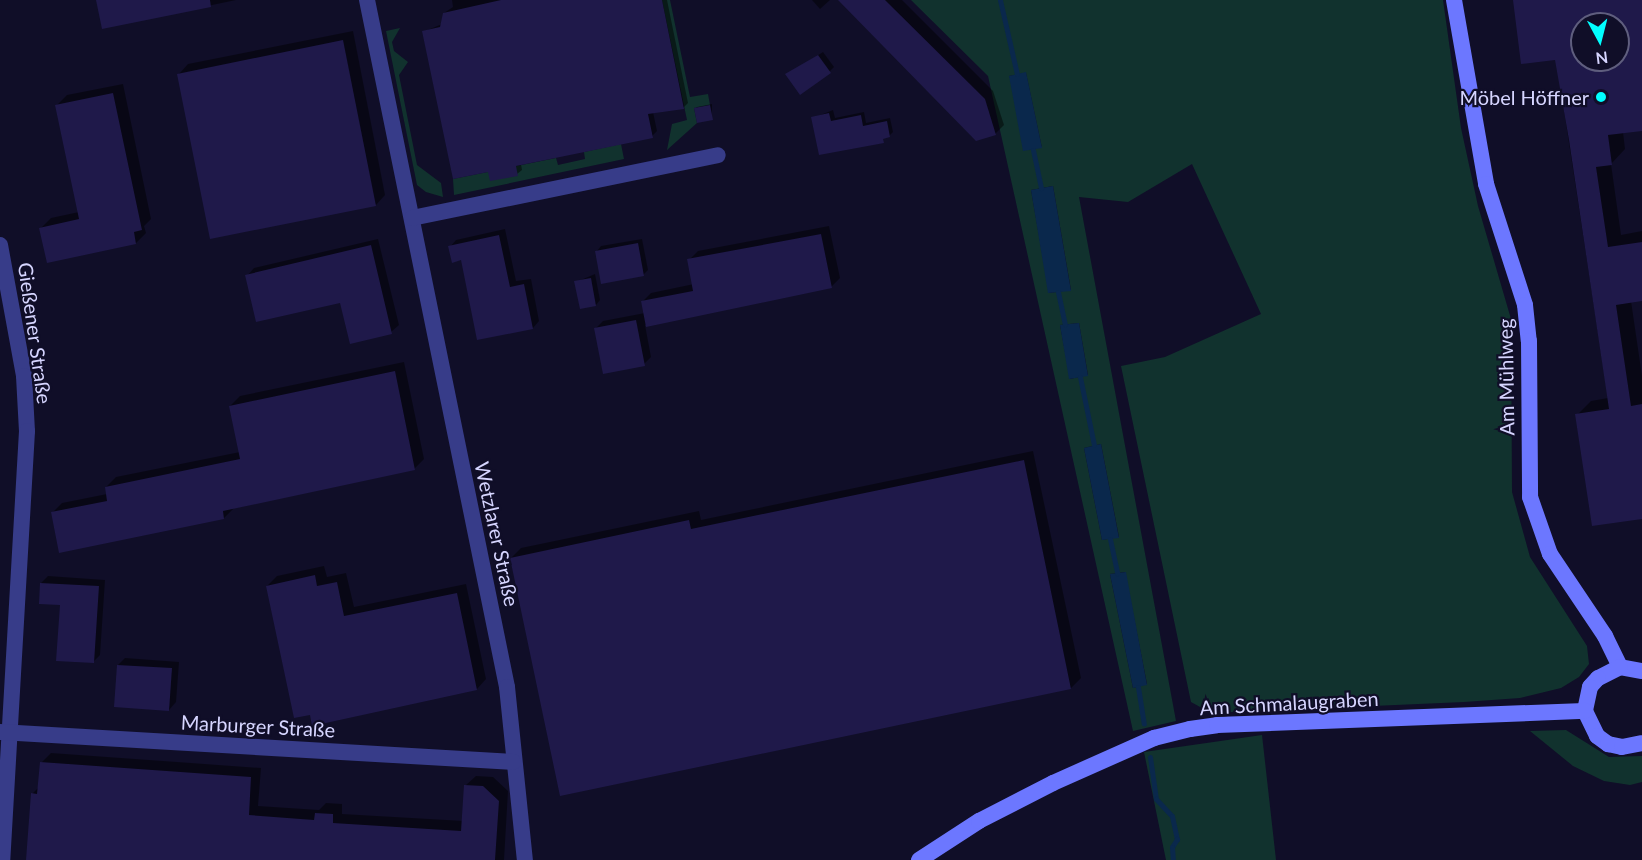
<!DOCTYPE html>
<meta charset="utf-8">
<style>
body{margin:0}
#map{position:relative;width:1642px;height:860px;overflow:hidden;background:#100e28;font-family:Lato,sans-serif}
div>[style]{position:absolute}
.green>*{inset:0;background:#11322e}
.water>*{inset:0;background:#0a284c}
.shadow>*{inset:0;background:#0007}
.stream>*{height:5px;margin:-2.5px;padding:0 2.5px;transform-origin:2.5px;border-radius:2.5px;background:#0a284c}
.building>*{inset:0;background:#1f194a}
.minor>*{height:16px;margin:-8px;padding:0 8px;transform-origin:8px;border-radius:8px;background:#373c89}
.secondary>*{height:16px;margin:-8px;padding:0 8px;transform-origin:8px;border-radius:8px;background:#6c77ff}
.dots>*{width:16px;height:16px;translate:-50% -50%;box-sizing:border-box;border:3px solid #100e28;border-radius:50%}
span{translate:-50% -50%;white-space:nowrap;text-align:center;line-height:1.15;-webkit-text-stroke:4.5px #100e28;paint-order:stroke}
.poi-label{font-size:20px;color:#d6d5ff}
.right{translate:-100% -50%;text-align:right}
.street-label{font-size:20px;color:#d6d5ff}
.north{position:absolute;left:1570px;top:12px;width:60px;height:60px;box-sizing:border-box;background:#100e28;border:2px solid #5f5e7e;border-radius:50%;rotate:173deg;font-size:16px;font-weight:700;line-height:24px;text-align:center;color:#d6d5ff}
.north::after{content:'';display:block;margin:auto;width:21px;height:27px;background:#01feff;clip-path:polygon(50% 0,100% 100%,50% 72%,0 100%)}
</style>
<div id="map">
<div class="green">
<div style="clip-path:polygon(662px 0,670px 0,690px 97px,708px 94px,710px 105px,694px 108px,697px 123px,667px 150px,672px 124px,687px 120px)"></div>
<div style="clip-path:polygon(evenodd,911px 0,1443px 0,1461px 128px,1478px 206px,1511px 319px,1512px 492px,1530px 557px,1587px 646px,1589px 664px,1579px 677px,1561px 688px,1520px 698px,1464px 702px,1211px 713px,1191px 702px,1121px 366px,1165px 357px,1261px 314px,1192px 164px,1128px 202px,1079px 197px,1176px 721px,1133px 731px,988px 76px,911px 0,1026px 73px,1042px 148px,1009px 76px,1026px 73px,911px 0,1053px 186px,1071px 290px,1049px 293px,1031px 190px,1053px 186px,911px 0,1079px 323px,1088px 375px,1070px 379px,1060px 325px,1079px 323px,911px 0,1101px 444px,1119px 537px,1102px 540px,1084px 448px,1101px 444px,911px 0,1125px 572px,1147px 684px,1133px 688px,1110px 574px,1125px 572px)"></div>
<div style="clip-path:polygon(400px 28px,392px 42px,394px 51px,408px 62px,399px 75px,417px 165px,441px 183px,443px 197px,426px 192px,417px 185px,386px 31px)"></div>
<div style="clip-path:polygon(621px 144px,624px 159px,454px 195px,453px 179px,556px 158px,558px 165px,585px 159px,584px 152px)"></div>
<div style="clip-path:polygon(1566px 730px,1609px 757px,1642px 756px,1642px 782px,1630px 785px,1604px 781px,1573px 766px,1530px 731px)"></div>
<div style="clip-path:polygon(1262px 735px,1276px 860px,1166px 860px,1144px 752px)"></div>
</div>
<div class="water">
<div style="clip-path:polygon(1026px 72px,1042px 148px,1023px 151px,1009px 76px)"></div>
<div style="clip-path:polygon(1053px 186px,1071px 291px,1048px 293px,1031px 190px)"></div>
<div style="clip-path:polygon(1079px 323px,1088px 376px,1069px 379px,1060px 325px)"></div>
<div style="clip-path:polygon(1101px 444px,1119px 538px,1102px 540px,1084px 448px)"></div>
<div style="clip-path:polygon(1126px 572px,1147px 685px,1133px 688px,1110px 574px)"></div>
</div>
<div class="shadow">
<div style="clip-path:polygon(98px 0,236px 0,103px 28px)"></div>
<div style="clip-path:polygon(452px 0,667px 0,688px 103px,684px 107px,653px 112px,657px 131px,652px 136px,521px 164px,522px 170px,517px 174px,490px 170px,423px 32px,442px 24px,444px 13px,453px 7px)"></div>
<div style="clip-path:polygon(812px 0,830px 0,820px 9px)"></div>
<div style="clip-path:polygon(840px 0,902px 0,993px 91px,1004px 125px,995px 134px)"></div>
<div style="clip-path:polygon(evenodd,1515px 0,1642px 0,1642px 129px,1623px 132px,1625px 149px,1611px 164px,1621px 235px,1642px 231px,1642px 299px,1631px 301px,1642px 376px,1642px 517px,1577px 415px,1591px 401px,1608px 398px,1556px 58px,1515px 0,1582px 24px,1618px 24px,1618px 60px,1582px 60px,1582px 24px)"></div>
<div style="clip-path:polygon(353px 31px,385px 195px,376px 205px,179px 74px,188px 64px)"></div>
<div style="clip-path:polygon(823px 52px,834px 67px,830px 71px,787px 75px)"></div>
<div style="clip-path:polygon(123px 84px,151px 219px,144px 226px,146px 233px,136px 243px,41px 228px,51px 218px,79px 212px,57px 105px,67px 95px)"></div>
<div style="clip-path:polygon(712px 104px,712px 118px,695px 109px,697px 107px)"></div>
<div style="clip-path:polygon(833px 110px,835px 118px,864px 112px,866px 123px,890px 118px,893px 132px,889px 136px,813px 118px)"></div>
<div style="clip-path:polygon(829px 226px,840px 278px,831px 287px,645px 325px,651px 357px,644px 364px,596px 328px,603px 321px,645px 313px,642px 302px,651px 293px,694px 284px,689px 260px,698px 251px)"></div>
<div style="clip-path:polygon(505px 229px,516px 281px,531px 279px,539px 321px,533px 328px,450px 247px,456px 240px)"></div>
<div style="clip-path:polygon(378px 239px,399px 325px,391px 332px,341px 301px,247px 276px,254px 268px)"></div>
<div style="clip-path:polygon(642px 239px,648px 270px,643px 275px,597px 251px,601px 246px)"></div>
<div style="clip-path:polygon(595px 274px,600px 300px,596px 305px,576px 282px)"></div>
<div style="clip-path:polygon(404px 362px,424px 459px,414px 469px,234px 508px,224px 518px,52px 513px,62px 503px,107px 494px,106px 487px,116px 477px,240px 452px,230px 406px,240px 396px)"></div>
<div style="clip-path:polygon(1033px 451px,1081px 678px,1071px 688px,511px 558px,521px 548px,699px 511px,701px 520px)"></div>
<div style="clip-path:polygon(324px 566px,327px 577px,346px 573px,354px 607px,466px 584px,486px 679px,477px 689px,267px 586px,277px 576px)"></div>
<div style="clip-path:polygon(48px 576px,105px 580px,100px 655px,93px 662px,61px 604px,41px 583px)"></div>
<div style="clip-path:polygon(125px 658px,179px 662px,176px 702px,169px 710px,118px 665px)"></div>
<div style="clip-path:polygon(51px 753px,261px 768px,258px 806px,319px 810px,326px 803px,342px 804px,342px 814px,464px 821px,466px 785px,476px 776px,493px 777px,508px 791px,504px 860px,28px 860px,32px 794px,39px 787px,41px 763px)"></div>
</div>
<div class="stream">
<div style="left:1000px;top:0;width:76px;rotate:77.1deg"></div>
<div style="left:1033px;top:150px;width:39px;rotate:78deg"></div>
<div style="left:1058px;top:292px;width:33px;rotate:78deg"></div>
<div style="left:1080px;top:377px;width:69px;rotate:78.4deg"></div>
<div style="left:1110px;top:539px;width:35px;rotate:78deg"></div>
<div style="left:1138px;top:687px;width:37px;rotate:81deg"></div>
<div style="left:1150px;top:757px;width:42px;rotate:81.9deg"></div>
<div style="left:1156px;top:799px;width:23px;rotate:47deg"></div>
<div style="left:1172px;top:816px;width:24px;rotate:78deg"></div>
<div style="left:1177px;top:839px;width:9px;rotate:122deg"></div>
<div style="left:1172px;top:847px;width:13px;rotate:86deg"></div>
</div>
<div class="building">
<div style="clip-path:polygon(96px 0,210px 0,211px 7px,102px 29px)"></div>
<div style="clip-path:polygon(501px 0,662px 0,684px 109px,648px 114px,653px 138px,516px 166px,518px 176px,490px 181px,488px 172px,453px 179px,422px 31px,440px 27px,443px 13px)"></div>
<div style="clip-path:polygon(838px 0,885px 0,985px 99px,996px 135px,976px 141px)"></div>
<div style="clip-path:polygon(evenodd,1513px 0,1642px 0,1642px 131px,1608px 135px,1612px 165px,1596px 167px,1608px 247px,1642px 242px,1642px 301px,1616px 305px,1631px 406px,1642px 404px,1642px 519px,1592px 526px,1575px 414px,1609px 409px,1569px 140px,1555px 60px,1521px 64px,1513px 0,1582px 24px,1618px 24px,1618px 60px,1582px 60px,1582px 24px)"></div>
<div style="clip-path:polygon(343px 40px,376px 206px,210px 239px,177px 74px)"></div>
<div style="clip-path:polygon(818px 55px,831px 73px,800px 95px,785px 74px)"></div>
<div style="clip-path:polygon(113px 93px,142px 230px,134px 232px,136px 244px,47px 263px,39px 228px,79px 219px,55px 105px)"></div>
<div style="clip-path:polygon(710px 105px,713px 120px,697px 123px,694px 108px)"></div>
<div style="clip-path:polygon(829px 113px,831px 121px,861px 115px,863px 126px,887px 121px,890px 137px,883px 139px,884px 143px,819px 155px,811px 117px)"></div>
<div style="clip-path:polygon(821px 234px,832px 288px,646px 327px,641px 301px,693px 291px,687px 259px)"></div>
<div style="clip-path:polygon(499px 235px,510px 287px,524px 284px,533px 329px,477px 340px,461px 260px,452px 263px,448px 246px)"></div>
<div style="clip-path:polygon(638px 243px,644px 276px,601px 284px,595px 251px)"></div>
<div style="clip-path:polygon(371px 245px,392px 334px,350px 344px,340px 303px,256px 322px,245px 275px)"></div>
<div style="clip-path:polygon(591px 278px,596px 306px,580px 309px,574px 281px)"></div>
<div style="clip-path:polygon(636px 320px,645px 366px,603px 374px,594px 328px)"></div>
<div style="clip-path:polygon(395px 371px,415px 470px,223px 511px,224px 519px,59px 553px,51px 512px,107px 501px,105px 487px,240px 459px,229px 406px)"></div>
<div style="clip-path:polygon(1024px 460px,1071px 689px,560px 796px,510px 558px,689px 520px,691px 529px)"></div>
<div style="clip-path:polygon(315px 575px,317px 586px,337px 582px,344px 616px,457px 593px,477px 690px,312px 726px,310px 715px,294px 718px,266px 586px)"></div>
<div style="clip-path:polygon(40px 583px,99px 586px,94px 663px,56px 661px,60px 605px,39px 604px)"></div>
<div style="clip-path:polygon(117px 665px,172px 668px,169px 711px,114px 707px)"></div>
<div style="clip-path:polygon(40px 762px,251px 777px,249px 815px,314px 820px,315px 813px,333px 814px,333px 823px,461px 831px,464px 785px,483px 786px,499px 801px,495px 860px,26px 860px,31px 793px,37px 794px)"></div>
</div>
<div class="minor">
<div style="left:367px;top:0;width:701px;rotate:78.48deg"></div>
<div style="left:507px;top:687px;width:174px;rotate:84.1deg"></div>
<div style="left:412px;top:218px;width:312px;rotate:-11.6deg"></div>
<div style="left:0;top:245px;width:133px;rotate:79.6deg"></div>
<div style="left:24px;top:376px;width:55px;rotate:86.9deg"></div>
<div style="left:27px;top:431px;width:430px;rotate:93.3deg"></div>
<div style="left:0;top:732px;width:514px;rotate:3.35deg"></div>
</div>
<div class="secondary">
<div style="left:1454px;top:0;width:187px;rotate:80.1deg"></div>
<div style="left:1486px;top:184px;width:127px;rotate:72.1deg"></div>
<div style="left:1525px;top:305px;width:36px;rotate:84deg"></div>
<div style="left:1529px;top:341px;width:156px;rotate:89.6deg"></div>
<div style="left:1530px;top:497px;width:60px;rotate:70.7deg"></div>
<div style="left:1550px;top:554px;width:99px;rotate:56.1deg"></div>
<div style="left:1605px;top:636px;width:34px;rotate:64deg"></div>
<div style="left:1642px;top:671px;width:22px;rotate:-170deg"></div>
<div style="left:1620px;top:667px;width:25px;rotate:153deg"></div>
<div style="left:1598px;top:678px;width:12px;rotate:132deg"></div>
<div style="left:1590px;top:687px;width:25px;rotate:102deg"></div>
<div style="left:1585px;top:711px;width:28px;rotate:64deg"></div>
<div style="left:1597px;top:736px;width:14px;rotate:36deg"></div>
<div style="left:1608px;top:744px;width:14px;rotate:12deg"></div>
<div style="left:1622px;top:747px;width:20px;rotate:-11deg"></div>
<div style="left:919px;top:860px;width:72px;rotate:-33deg"></div>
<div style="left:979px;top:821px;width:83px;rotate:-27.2deg"></div>
<div style="left:1053px;top:783px;width:111px;rotate:-24deg"></div>
<div style="left:1154px;top:738px;width:37px;rotate:-14deg"></div>
<div style="left:1190px;top:729px;width:27px;rotate:-8deg"></div>
<div style="left:1217px;top:725px;width:368px;rotate:-2.2deg"></div>
</div>
<div class="dots">
<div style="left:1601px;top:97px;background:#01feff"></div>
</div>
<div class="poi-label">
<span class="right" style="left:1589px;top:97px">Möbel Höffner</span>
</div>
<div class="street-label">
<span style="left:35px;top:333px;rotate:82deg">Gießener Straße</span>
<span style="left:1506px;top:377px;rotate:-91deg">Am Mühlweg</span>
<span style="left:497px;top:534px;rotate:78deg">Wetzlarer Straße</span>
<span style="left:1289px;top:703px;rotate:-3deg">Am Schmalaugraben</span>
<span style="left:258px;top:726px;rotate:3deg">Marburger Straße</span>
</div>
<div class="north">N</div>
</div>
